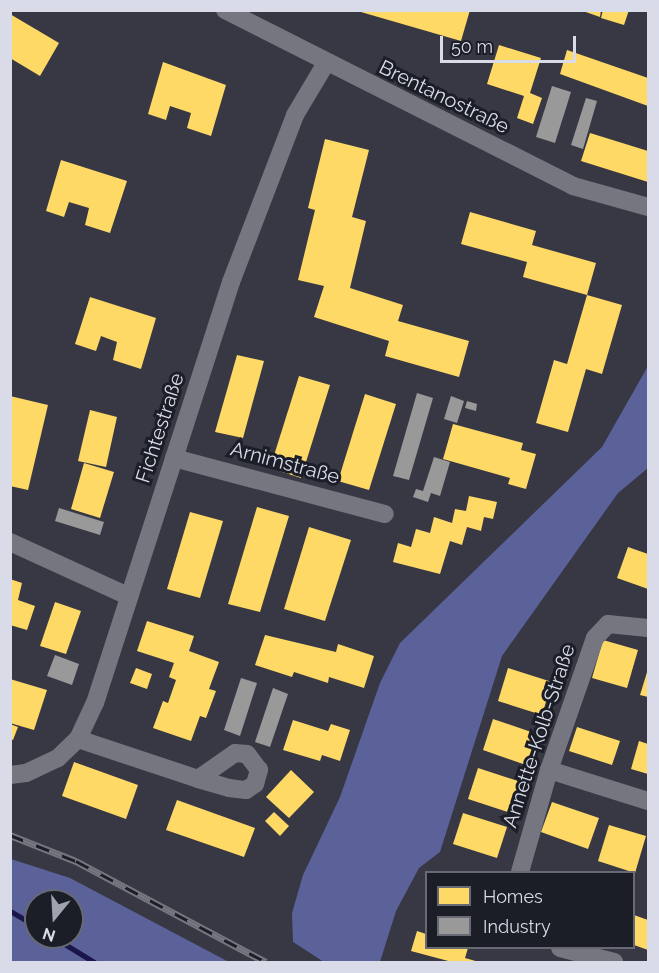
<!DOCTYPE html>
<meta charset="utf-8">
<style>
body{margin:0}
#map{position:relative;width:659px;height:973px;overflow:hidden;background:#373844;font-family:Raleway,sans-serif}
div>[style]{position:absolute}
.forest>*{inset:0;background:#5b6199}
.homes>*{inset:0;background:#ffd966}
.industry>*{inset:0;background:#999}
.stream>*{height:5px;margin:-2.5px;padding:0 2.5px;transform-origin:2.5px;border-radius:2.5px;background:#1a1649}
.minor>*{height:18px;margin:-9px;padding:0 9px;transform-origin:9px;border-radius:9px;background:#757680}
.rail>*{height:7px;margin-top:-3.5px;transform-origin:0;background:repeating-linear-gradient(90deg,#1b1d27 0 14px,#757680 0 28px);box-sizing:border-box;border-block:2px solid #757680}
span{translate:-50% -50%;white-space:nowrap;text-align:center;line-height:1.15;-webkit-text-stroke:6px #1b1d27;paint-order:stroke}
.street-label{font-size:20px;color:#d9dbe9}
.frame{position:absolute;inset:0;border:12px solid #d9dbe9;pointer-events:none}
.legend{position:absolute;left:425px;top:871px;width:210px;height:78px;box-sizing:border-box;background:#1b1d27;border:2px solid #676975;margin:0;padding:8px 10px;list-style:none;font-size:18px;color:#d9dbe9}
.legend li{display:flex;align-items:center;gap:12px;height:30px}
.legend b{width:30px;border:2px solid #676975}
.north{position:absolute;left:24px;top:889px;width:60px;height:60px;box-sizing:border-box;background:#1b1d27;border:2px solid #676975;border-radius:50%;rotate:198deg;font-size:16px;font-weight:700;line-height:24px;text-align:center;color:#d9dbe9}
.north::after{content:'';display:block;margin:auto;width:21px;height:27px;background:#a0a2af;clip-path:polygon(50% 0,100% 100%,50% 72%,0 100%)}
.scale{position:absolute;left:440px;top:36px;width:136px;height:27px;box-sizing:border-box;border:3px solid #d9dbe9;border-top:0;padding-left:8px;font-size:18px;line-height:21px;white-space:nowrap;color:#d9dbe9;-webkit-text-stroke:4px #1b1d27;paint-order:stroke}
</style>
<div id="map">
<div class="forest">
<div style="clip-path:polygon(648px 366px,648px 468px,618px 493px,502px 656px,440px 852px,419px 868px,396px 911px,380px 962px,324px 962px,293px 942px,292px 913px,303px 875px,340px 797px,380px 683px,400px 643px,602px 447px)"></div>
<div style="clip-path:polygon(evenodd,11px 859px,70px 878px,229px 962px,11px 962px,11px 859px,36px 901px,72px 901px,72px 937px,36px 937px,36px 901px)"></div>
</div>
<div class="homes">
<div style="clip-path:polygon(354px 10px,470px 10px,461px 41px)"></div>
<div style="clip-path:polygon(580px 10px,601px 10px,600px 17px)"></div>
<div style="clip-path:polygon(603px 10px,629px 10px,624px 25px,601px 18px)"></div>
<div style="clip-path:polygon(10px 14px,59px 43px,40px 76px,10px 58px)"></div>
<div style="clip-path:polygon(499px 45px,541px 58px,530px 93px,542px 98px,533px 124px,517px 118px,524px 96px,487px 84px)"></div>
<div style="clip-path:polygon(567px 50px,648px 78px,648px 106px,560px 74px)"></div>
<div style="clip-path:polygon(163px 62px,226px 85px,211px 136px,187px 128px,191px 113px,170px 106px,166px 120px,148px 114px)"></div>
<div style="clip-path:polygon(590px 133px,648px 151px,648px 182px,581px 161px)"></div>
<div style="clip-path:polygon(325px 139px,369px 150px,352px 217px,366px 221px,350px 288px,403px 305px,398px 321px,469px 341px,459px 377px,385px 356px,389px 341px,314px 317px,324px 286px,298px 280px,315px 210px,308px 208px)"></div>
<div style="clip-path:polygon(61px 160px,127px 181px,110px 233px,85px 225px,89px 208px,69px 202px,64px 217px,46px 211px)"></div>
<div style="clip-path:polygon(470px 212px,536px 231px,532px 245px,596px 263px,587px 295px,523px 277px,527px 262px,461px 244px)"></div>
<div style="clip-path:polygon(587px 295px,622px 305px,602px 374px,586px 369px,568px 432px,536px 423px,554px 360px,567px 364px)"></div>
<div style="clip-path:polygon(90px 297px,156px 318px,141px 369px,113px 360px,117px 342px,101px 336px,96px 351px,75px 344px)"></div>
<div style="clip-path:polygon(237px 355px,264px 361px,243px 438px,215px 432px)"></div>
<div style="clip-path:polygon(299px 376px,330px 385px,301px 478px,270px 468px)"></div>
<div style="clip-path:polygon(365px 394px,396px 404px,369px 490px,338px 481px)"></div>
<div style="clip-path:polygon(10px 396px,48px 405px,28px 490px,10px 486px)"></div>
<div style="clip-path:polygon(90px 410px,117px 417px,106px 467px,78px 461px)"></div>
<div style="clip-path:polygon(453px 424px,523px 443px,521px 450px,536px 454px,526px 489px,508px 484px,510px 478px,443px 459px)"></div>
<div style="clip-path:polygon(84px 463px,114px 472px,100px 518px,71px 509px)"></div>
<div style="clip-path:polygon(469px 496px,497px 502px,493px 519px,484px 517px,481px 531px,467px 527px,462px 545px,450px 541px,440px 574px,393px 562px,398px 543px,411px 547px,416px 529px,430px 533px,434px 517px,452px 523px,455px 509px,466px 511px)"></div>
<div style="clip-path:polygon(257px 507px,289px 516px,260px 612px,228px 604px)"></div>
<div style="clip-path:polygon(190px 512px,223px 521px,200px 598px,167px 589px)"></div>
<div style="clip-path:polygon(309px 527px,351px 540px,325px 621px,284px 609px)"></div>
<div style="clip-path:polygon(628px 547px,648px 554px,648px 589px,617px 578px)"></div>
<div style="clip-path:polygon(10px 579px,22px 583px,18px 600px,35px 606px,27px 630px,10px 625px)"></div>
<div style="clip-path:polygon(55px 602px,81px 611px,66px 654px,40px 646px)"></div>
<div style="clip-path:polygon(147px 621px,194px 636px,189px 651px,219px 662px,209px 689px,216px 691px,206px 718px,200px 716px,191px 741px,153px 728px,163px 701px,168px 703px,176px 680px,169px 677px,174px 663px,137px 651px)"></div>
<div style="clip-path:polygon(265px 635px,336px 652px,338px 644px,374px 656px,364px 688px,329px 677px,328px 683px,294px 672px,292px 677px,255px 665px)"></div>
<div style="clip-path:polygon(603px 640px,638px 650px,627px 688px,592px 678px)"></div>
<div style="clip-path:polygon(136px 668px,152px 674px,147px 689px,130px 683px)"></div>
<div style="clip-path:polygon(508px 668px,552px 682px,542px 715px,498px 701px)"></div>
<div style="clip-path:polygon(648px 669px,648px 697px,640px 695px)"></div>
<div style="clip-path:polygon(10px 679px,47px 690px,34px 730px,10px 723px)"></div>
<div style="clip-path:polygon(493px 719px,537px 734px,526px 765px,483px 750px)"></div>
<div style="clip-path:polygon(293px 720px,328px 731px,331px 724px,350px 730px,340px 761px,322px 755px,320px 761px,283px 750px)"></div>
<div style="clip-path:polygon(10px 724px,18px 727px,13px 740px,10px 739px)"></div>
<div style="clip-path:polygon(577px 727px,620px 741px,612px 765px,569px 751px)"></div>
<div style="clip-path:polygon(639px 741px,648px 744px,648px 774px,631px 769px)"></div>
<div style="clip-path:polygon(74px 762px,138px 785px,126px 819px,62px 796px)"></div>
<div style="clip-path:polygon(478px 768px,521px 782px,511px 813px,468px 799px)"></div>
<div style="clip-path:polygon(291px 770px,314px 792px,289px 818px,266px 797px)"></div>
<div style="clip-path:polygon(177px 800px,255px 828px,244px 857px,166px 830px)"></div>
<div style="clip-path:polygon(552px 802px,599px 818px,588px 849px,541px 832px)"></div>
<div style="clip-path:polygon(274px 812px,289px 826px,280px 836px,265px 821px)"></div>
<div style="clip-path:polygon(463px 813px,507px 827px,497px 858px,453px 844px)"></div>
<div style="clip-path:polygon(609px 825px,646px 836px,635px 873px,598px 861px)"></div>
<div style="clip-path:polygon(634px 915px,648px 920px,648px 950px,634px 945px)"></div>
<div style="clip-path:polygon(417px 931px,426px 934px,426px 948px,468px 948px,465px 958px,479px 962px,452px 962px,411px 951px)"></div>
</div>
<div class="industry">
<div style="clip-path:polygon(552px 86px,571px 92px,555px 143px,536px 137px)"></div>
<div style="clip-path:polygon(586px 98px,597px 101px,583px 149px,571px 145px)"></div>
<div style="clip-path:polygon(417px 393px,433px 398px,409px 480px,393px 476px)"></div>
<div style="clip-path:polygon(451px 396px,464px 401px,457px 423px,444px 419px)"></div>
<div style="clip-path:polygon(467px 401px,477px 404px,476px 411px,465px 408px)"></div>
<div style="clip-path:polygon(434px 457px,450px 462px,440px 496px,431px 493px,428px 502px,413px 497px,416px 489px,423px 491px)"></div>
<div style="clip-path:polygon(59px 508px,104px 522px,100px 535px,55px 521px)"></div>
<div style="clip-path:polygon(55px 655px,79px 664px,72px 685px,47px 676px)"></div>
<div style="clip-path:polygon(241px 678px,257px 683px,240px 736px,224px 730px)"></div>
<div style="clip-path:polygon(273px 688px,288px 694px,270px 747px,255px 742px)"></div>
</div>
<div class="stream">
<div style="left:10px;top:911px;width:30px;rotate:30deg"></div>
<div style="left:53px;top:937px;width:48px;rotate:31.4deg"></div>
</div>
<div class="minor">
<div style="left:225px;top:10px;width:390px;rotate:26.8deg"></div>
<div style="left:573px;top:186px;width:78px;rotate:15.6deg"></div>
<div style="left:174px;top:458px;width:218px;rotate:14.9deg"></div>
<div style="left:10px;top:542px;width:130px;rotate:24.6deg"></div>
<div style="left:78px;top:739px;width:126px;rotate:18.4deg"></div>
<div style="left:198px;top:779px;width:32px;rotate:16deg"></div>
<div style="left:229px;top:788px;width:17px;rotate:7deg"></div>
<div style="left:246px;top:790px;width:11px;rotate:-34deg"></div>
<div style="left:255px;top:784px;width:15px;rotate:-74deg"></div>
<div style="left:259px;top:770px;width:20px;rotate:-127deg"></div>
<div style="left:247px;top:754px;width:12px;rotate:-175deg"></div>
<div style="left:235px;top:753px;width:45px;rotate:144.9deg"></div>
<div style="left:549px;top:770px;width:104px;rotate:17.4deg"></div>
<div style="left:10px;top:775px;width:16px;rotate:-7deg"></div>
<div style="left:26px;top:773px;width:35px;rotate:-25deg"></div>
<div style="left:58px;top:758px;width:28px;rotate:-44deg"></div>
<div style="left:78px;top:739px;width:40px;rotate:-65deg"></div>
<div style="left:95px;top:703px;width:442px;rotate:-72.1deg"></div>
<div style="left:231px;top:282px;width:179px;rotate:-69deg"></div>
<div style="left:295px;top:115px;width:61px;rotate:-59.2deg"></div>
<div style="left:520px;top:872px;width:106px;rotate:-74.1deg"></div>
<div style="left:549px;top:770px;width:140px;rotate:-70.8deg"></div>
<div style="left:595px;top:638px;width:19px;rotate:-47deg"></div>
<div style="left:608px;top:624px;width:40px;rotate:5.7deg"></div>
<div style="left:560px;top:948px;width:56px;rotate:14.5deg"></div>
</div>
<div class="rail">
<div style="left:10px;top:835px;width:71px;rotate:21.5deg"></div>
<div style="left:76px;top:861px;width:215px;rotate:28deg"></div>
</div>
<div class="street-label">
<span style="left:444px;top:97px;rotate:26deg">Brentanostraße</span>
<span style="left:160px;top:428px;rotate:-72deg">Fichtestraße</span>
<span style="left:285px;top:463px;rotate:15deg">Arnimstraße</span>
<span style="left:539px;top:736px;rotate:-72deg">Annette-Kolb-Straße</span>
</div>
<div class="frame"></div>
<ul class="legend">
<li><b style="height:16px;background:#ffd966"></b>Homes</li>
<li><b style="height:16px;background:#999"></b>Industry</li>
</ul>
<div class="north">N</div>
<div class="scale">50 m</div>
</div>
